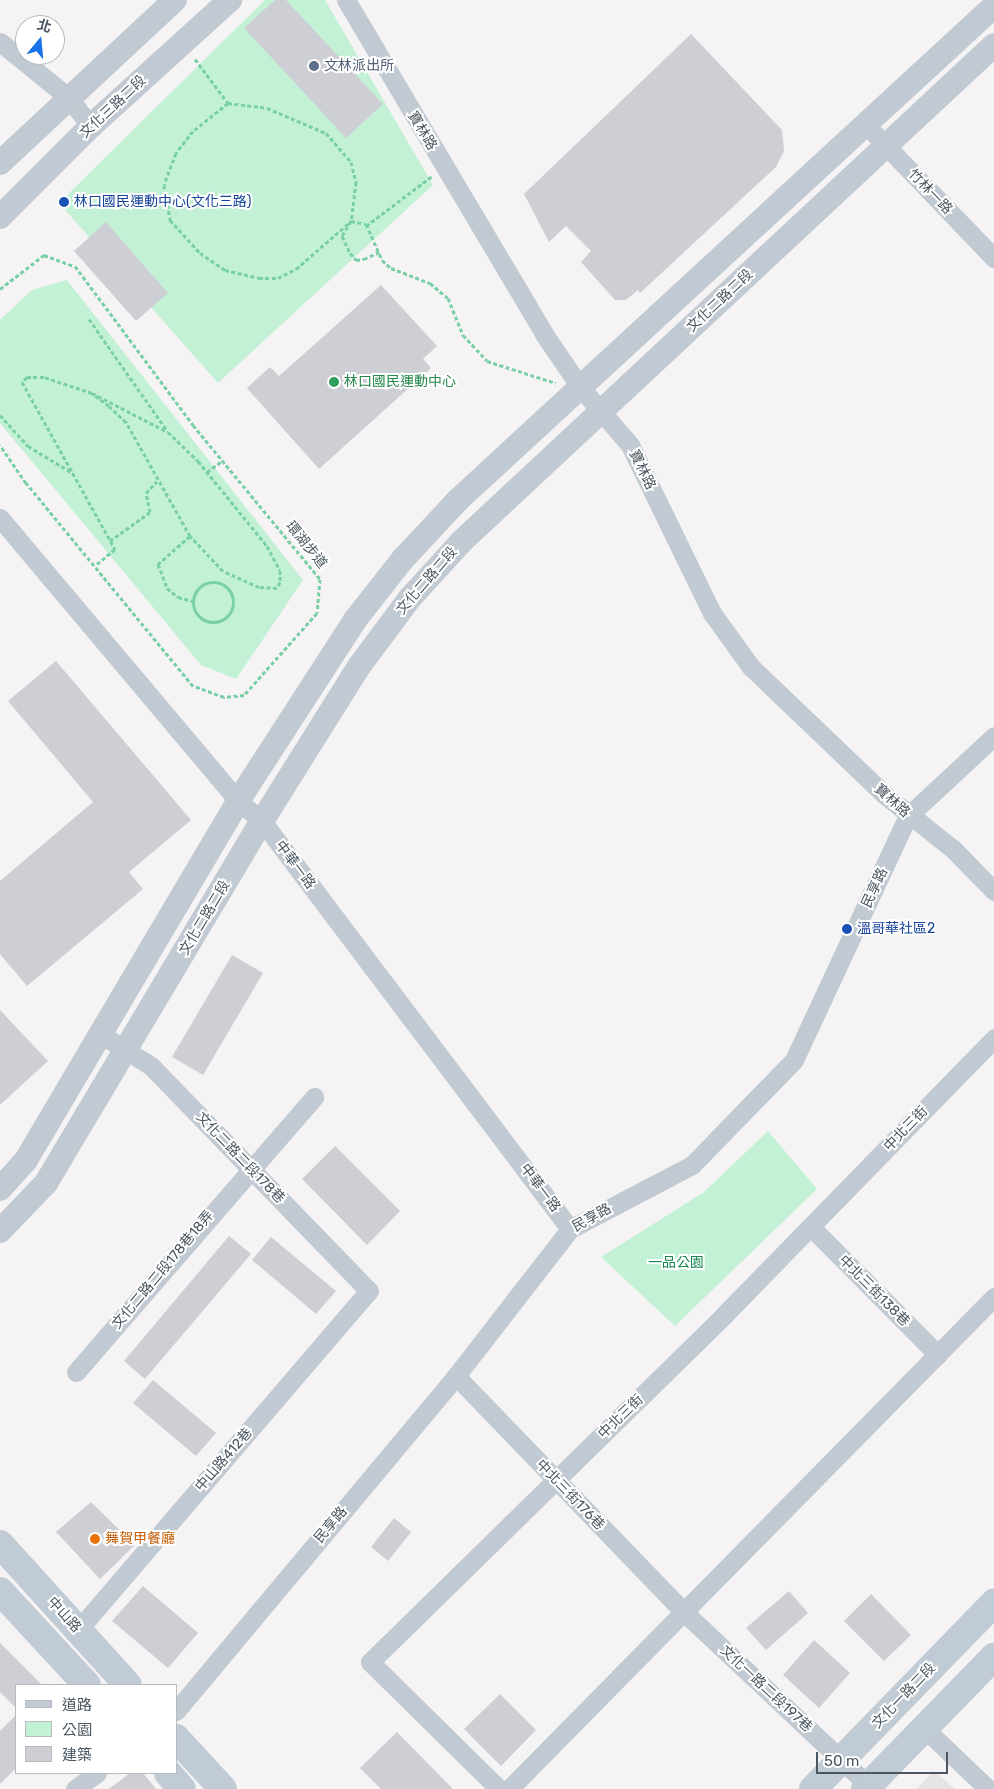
<!DOCTYPE html>
<meta charset="utf-8">
<style>
body{margin:0}
#map{position:relative;width:994px;height:1789px;overflow:hidden;background:#f5f3f3;font-family:Rubik,"Noto Sans TC",sans-serif}
div>[style]{position:absolute}
.education>*{inset:0;background:#e6e4e5}
.green>*{inset:0;background:#c3f1d5}
.building>*{inset:0;background:#cdcfd5}
.path>*{height:3px;margin-top:-1.5px;transform-origin:0;background:repeating-linear-gradient(90deg,#7ad0a6 0 4px,transparent 0 6.5px)}
.path>.ring{margin:-1.5px;padding:0;box-sizing:content-box;background:none;border:3px solid #7ad0a6;border-radius:50%}
.minor>*{height:19px;margin:-9.5px;padding:0 9.5px;transform-origin:9.5px;border-radius:9.5px;background:#c1cad2}
.tertiary>*{height:24px;margin:-12px;padding:0 12px;transform-origin:12px;border-radius:12px;background:#c1cad2}
.secondary>*{height:28px;margin:-14px;padding:0 14px;transform-origin:14px;border-radius:14px;background:#c1cbd6}
.dots>*{width:14px;height:14px;translate:-50% -50%;box-sizing:border-box;border:2px solid #fff;border-radius:50%}
span{translate:-50% -50%;white-space:nowrap;text-align:center;line-height:1.15;-webkit-text-stroke:4px #fff;paint-order:stroke}
.service-label{font-size:14px;color:#4e5e75}
.left{translate:0 -50%;text-align:left}
.street-label{font-size:14px;color:#4a5661}
.transit-label{font-size:14px;color:#164399}
.leisure-label{font-size:14px;color:#27864d}
.park-label{font-size:14px;color:#17864f}
.food-label{font-size:14px;color:#c56008}
.legend{position:absolute;left:15px;top:1684px;width:162px;height:90px;box-sizing:border-box;background:#fff;border:1px solid #b7bbc0;margin:0;padding:6px 9px;list-style:none;font-size:15px;color:#4a5661}
.legend li{display:flex;align-items:center;gap:10px;height:25px}
.legend b{width:25px;border:1px solid #b7bbc0}
.north{position:absolute;left:15px;top:15px;width:50px;height:50px;box-sizing:border-box;background:#fff;border:1px solid #b7bbc0;border-radius:50%;rotate:17deg;font-size:14px;font-weight:700;line-height:20px;text-align:center;color:#4a5661}
.north::after{content:'';display:block;margin:auto;width:18px;height:22px;background:#1a73e8;clip-path:polygon(50% 0,100% 100%,50% 72%,0 100%)}
.scale{position:absolute;left:816px;top:1752px;width:132px;height:22px;box-sizing:border-box;border:2px solid #4a5661;border-top:0;padding-left:6px;font-size:15px;line-height:18px;white-space:nowrap;color:#4a5661;-webkit-text-stroke:4px #fff;paint-order:stroke}
</style>
<div id="map">
<div class="education">
<div style="clip-path:polygon(934px 1771px,955px 1789px,916px 1789px)"></div>
</div>
<div class="green">
<div style="clip-path:polygon(265px 0,325px 0,433px 185px,218px 383px,59px 203px)"></div>
<div style="clip-path:polygon(67px 280px,303px 580px,236px 679px,201px 665px,0 423px,0 320px,32px 290px)"></div>
<div style="clip-path:polygon(768px 1131px,817px 1189px,675px 1326px,601px 1257px,704px 1192px)"></div>
</div>
<div class="building">
<div style="clip-path:polygon(275px 0,286px 0,383px 104px,346px 138px,244px 28px)"></div>
<div style="clip-path:polygon(691px 34px,782px 130px,784px 151px,776px 167px,640px 293px,638px 290px,626px 300px,615px 300px,581px 262px,591px 251px,566px 226px,549px 242px,524px 194px)"></div>
<div style="clip-path:polygon(106px 222px,168px 293px,136px 321px,74px 251px)"></div>
<div style="clip-path:polygon(381px 285px,437px 346px,423px 359px,431px 368px,319px 469px,247px 388px,270px 367px,279px 376px)"></div>
<div style="clip-path:polygon(56px 661px,191px 820px,129px 872px,143px 889px,27px 986px,0 954px,0 881px,93px 802px,8px 701px)"></div>
<div style="clip-path:polygon(232px 955px,263px 973px,203px 1075px,172px 1057px)"></div>
<div style="clip-path:polygon(0 1010px,48px 1061px,0 1105px)"></div>
<div style="clip-path:polygon(335px 1146px,400px 1211px,367px 1245px,302px 1179px)"></div>
<div style="clip-path:polygon(229px 1236px,251px 1254px,145px 1379px,124px 1361px)"></div>
<div style="clip-path:polygon(271px 1237px,336px 1291px,316px 1314px,252px 1260px)"></div>
<div style="clip-path:polygon(153px 1380px,216px 1433px,196px 1456px,133px 1403px)"></div>
<div style="clip-path:polygon(91px 1502px,135px 1545px,100px 1579px,56px 1532px)"></div>
<div style="clip-path:polygon(394px 1518px,411px 1532px,388px 1561px,371px 1547px)"></div>
<div style="clip-path:polygon(143px 1586px,198px 1633px,168px 1668px,112px 1621px)"></div>
<div style="clip-path:polygon(789px 1591px,808px 1613px,766px 1650px,746px 1628px)"></div>
<div style="clip-path:polygon(871px 1594px,911px 1635px,884px 1661px,844px 1621px)"></div>
<div style="clip-path:polygon(814px 1640px,850px 1673px,819px 1708px,783px 1675px)"></div>
<div style="clip-path:polygon(0 1643px,42px 1685px,16px 1685px,16px 1708px,0 1692px)"></div>
<div style="clip-path:polygon(500px 1694px,536px 1730px,501px 1766px,464px 1729px)"></div>
<div style="clip-path:polygon(16px 1715px,16px 1768px,0 1784px,0 1731px)"></div>
<div style="clip-path:polygon(397px 1732px,453px 1789px,381px 1789px,360px 1768px)"></div>
<div style="clip-path:polygon(130px 1773px,143px 1773px,156px 1789px,109px 1789px)"></div>
</div>
<div class="path">
<div style="left:195px;top:59px;width:55px;rotate:53.1deg"></div>
<div style="left:228px;top:103px;width:39px;rotate:7deg"></div>
<div style="left:267px;top:108px;width:64px;rotate:23deg"></div>
<div style="left:326px;top:133px;width:38px;rotate:49deg"></div>
<div style="left:351px;top:162px;width:21px;rotate:76deg"></div>
<div style="left:356px;top:182px;width:39px;rotate:97deg"></div>
<div style="left:351px;top:221px;width:15px;rotate:11deg"></div>
<div style="left:366px;top:224px;width:39px;rotate:66deg"></div>
<div style="left:382px;top:260px;width:12px;rotate:42deg"></div>
<div style="left:391px;top:268px;width:42px;rotate:21deg"></div>
<div style="left:430px;top:283px;width:23px;rotate:40deg"></div>
<div style="left:448px;top:298px;width:40px;rotate:68deg"></div>
<div style="left:463px;top:335px;width:35px;rotate:47deg"></div>
<div style="left:487px;top:361px;width:72px;rotate:17.7deg"></div>
<div style="left:228px;top:103px;width:45px;rotate:141.3deg"></div>
<div style="left:193px;top:131px;width:28px;rotate:128deg"></div>
<div style="left:176px;top:153px;width:34px;rotate:111deg"></div>
<div style="left:164px;top:185px;width:36px;rotate:80deg"></div>
<div style="left:170px;top:220px;width:45px;rotate:47.7deg"></div>
<div style="left:200px;top:253px;width:30px;rotate:34deg"></div>
<div style="left:225px;top:270px;width:35px;rotate:13deg"></div>
<div style="left:259px;top:278px;width:19px"></div>
<div style="left:278px;top:278px;width:20px;rotate:-27deg"></div>
<div style="left:296px;top:269px;width:73px;rotate:-41.1deg"></div>
<div style="left:351px;top:221px;width:17px;rotate:121deg"></div>
<div style="left:342px;top:236px;width:19px;rotate:65deg"></div>
<div style="left:350px;top:253px;width:9px;rotate:49deg"></div>
<div style="left:356px;top:260px;width:8px;rotate:-7deg"></div>
<div style="left:364px;top:259px;width:17px;rotate:-25deg"></div>
<div style="left:366px;top:226px;width:83px;rotate:-37.1deg"></div>
<div style="left:0;top:289px;width:56px;rotate:-37.7deg"></div>
<div style="left:44px;top:255px;width:33px;rotate:20deg"></div>
<div style="left:75px;top:266px;width:198px;rotate:53.4deg"></div>
<div style="left:193px;top:425px;width:200px;rotate:50.5deg"></div>
<div style="left:320px;top:579px;width:34px;rotate:95deg"></div>
<div style="left:317px;top:613px;width:110px;rotate:131.7deg"></div>
<div style="left:244px;top:695px;width:20px;rotate:174deg"></div>
<div style="left:224px;top:697px;width:33px;rotate:-160deg"></div>
<div style="left:193px;top:686px;width:263px;rotate:-129.4deg"></div>
<div style="left:26px;top:483px;width:46px;rotate:-124.4deg"></div>
<div style="left:89px;top:319px;width:134px;rotate:55deg"></div>
<div style="left:92px;top:393px;width:85px;rotate:27.2deg"></div>
<div style="left:168px;top:432px;width:42px;rotate:44deg"></div>
<div style="left:198px;top:461px;width:109px;rotate:50.9deg"></div>
<div style="left:267px;top:546px;width:27px;rotate:62deg"></div>
<div style="left:280px;top:570px;width:12px;rotate:90deg"></div>
<div style="left:280px;top:582px;width:7px;rotate:117deg"></div>
<div style="left:277px;top:588px;width:18px;rotate:-177deg"></div>
<div style="left:259px;top:587px;width:39px;rotate:-156deg"></div>
<div style="left:223px;top:571px;width:48px;rotate:-133.3deg"></div>
<div style="left:190px;top:536px;width:131px;rotate:-119.3deg"></div>
<div style="left:126px;top:422px;width:23px;rotate:-137deg"></div>
<div style="left:109px;top:406px;width:21px;rotate:-143deg"></div>
<div style="left:92px;top:393px;width:51px;rotate:-161.6deg"></div>
<div style="left:44px;top:377px;width:17px;rotate:180deg"></div>
<div style="left:27px;top:377px;width:7px;rotate:135deg"></div>
<div style="left:22px;top:382px;width:191px;rotate:60.9deg"></div>
<div style="left:115px;top:549px;width:26px;rotate:140deg"></div>
<div style="left:0;top:415px;width:42px;rotate:47.9deg"></div>
<div style="left:28px;top:446px;width:50px;rotate:31.2deg"></div>
<div style="left:207px;top:472px;width:19px;rotate:-36deg"></div>
<div style="left:190px;top:536px;width:43px;rotate:138.8deg"></div>
<div style="left:158px;top:564px;width:26px;rotate:69deg"></div>
<div style="left:167px;top:588px;width:14px;rotate:39deg"></div>
<div style="left:178px;top:597px;width:16px;rotate:15deg"></div>
<div style="left:110px;top:541px;width:49px;rotate:-35.9deg"></div>
<div style="left:150px;top:512px;width:19px;rotate:-102deg"></div>
<div style="left:146px;top:493px;width:16px;rotate:-47deg"></div>
<div class="ring" style="left:193px;top:582px;width:37px;height:37px"></div>
</div>
<div class="minor">
<div style="left:346px;top:0;width:388px;rotate:59.3deg"></div>
<div style="left:544px;top:334px;width:64px;rotate:55.8deg"></div>
<div style="left:580px;top:387px;width:77px;rotate:49.2deg"></div>
<div style="left:630px;top:445px;width:187px;rotate:64deg"></div>
<div style="left:712px;top:613px;width:67px;rotate:54.2deg"></div>
<div style="left:751px;top:667px;width:185px;rotate:43.7deg"></div>
<div style="left:885px;top:795px;width:87px;rotate:38.5deg"></div>
<div style="left:953px;top:849px;width:59px;rotate:45.7deg"></div>
<div style="left:0;top:42px;width:87px;rotate:39deg"></div>
<div style="left:68px;top:97px;width:37px;rotate:52deg"></div>
<div style="left:866px;top:125px;width:185px;rotate:46.1deg"></div>
<div style="left:0;top:518px;width:370px;rotate:49.9deg"></div>
<div style="left:238px;top:801px;width:31px;rotate:40deg"></div>
<div style="left:262px;top:821px;width:511px;rotate:52.95deg"></div>
<div style="left:811px;top:1227px;width:180px;rotate:45.2deg"></div>
<div style="left:76px;top:1372px;width:364px;rotate:-49.1deg"></div>
<div style="left:456px;top:1376px;width:331px;rotate:46deg"></div>
<div style="left:686px;top:1614px;width:250px;rotate:43.2deg"></div>
<div style="left:78px;top:1630px;width:447px;rotate:-49.4deg"></div>
<div style="left:369px;top:1291px;width:313px;rotate:-134.1deg"></div>
<div style="left:151px;top:1066px;width:58px;rotate:-147.7deg"></div>
<div style="left:176px;top:1711px;width:437px;rotate:-50.1deg"></div>
<div style="left:456px;top:1376px;width:186px;rotate:-52.2deg"></div>
<div style="left:570px;top:1229px;width:138px;rotate:-27.7deg"></div>
<div style="left:692px;top:1165px;width:146px;rotate:-45.8deg"></div>
<div style="left:794px;top:1060px;width:269px;rotate:-65deg"></div>
<div style="left:908px;top:816px;width:117px;rotate:-42.9deg"></div>
<div style="left:924px;top:1728px;width:88px;rotate:43.6deg"></div>
<div style="left:75px;top:1789px;width:27px;rotate:-36deg"></div>
<div style="left:499px;top:1789px;width:181px;rotate:-135.4deg"></div>
<div style="left:370px;top:1662px;width:496px;rotate:-44.4deg"></div>
<div style="left:724px;top:1315px;width:387px;rotate:-45.7deg"></div>
<div style="left:509px;top:1789px;width:691px;rotate:-45.41deg"></div>
</div>
<div class="tertiary">
<div style="left:0;top:163px;width:239px;rotate:-43deg"></div>
<div style="left:0;top:217px;width:129px;rotate:-45deg"></div>
<div style="left:91px;top:126px;width:188px;rotate:-42.2deg"></div>
<div style="left:0;top:1189px;width:39px;rotate:-48deg"></div>
<div style="left:26px;top:1160px;width:417px;rotate:-59.4deg"></div>
<div style="left:238px;top:801px;width:216px;rotate:-57.1deg"></div>
<div style="left:355px;top:620px;width:78px;rotate:-51.8deg"></div>
<div style="left:403px;top:559px;width:81px;rotate:-47deg"></div>
<div style="left:458px;top:500px;width:729px;rotate:-42.66deg"></div>
<div style="left:0;top:1231px;width:66px;rotate:-46.2deg"></div>
<div style="left:46px;top:1183px;width:422px;rotate:-59.2deg"></div>
<div style="left:262px;top:821px;width:184px;rotate:-57.9deg"></div>
<div style="left:360px;top:665px;width:84px;rotate:-53.3deg"></div>
<div style="left:410px;top:598px;width:77px;rotate:-47.6deg"></div>
<div style="left:462px;top:541px;width:727px;rotate:-42.99deg"></div>
</div>
<div class="secondary">
<div style="left:0;top:1544px;width:190px;rotate:47.8deg"></div>
<div style="left:0;top:1591px;width:128px;rotate:47.2deg"></div>
<div style="left:176px;top:1738px;width:69px;rotate:47.3deg"></div>
<div style="left:168px;top:1773px;width:21px;rotate:49deg"></div>
<div style="left:813px;top:1789px;width:260px;rotate:-45.8deg"></div>
<div style="left:865px;top:1789px;width:185px;rotate:-45.7deg"></div>
</div>
<div class="dots">
<div style="left:314px;top:66px;background:#5c6f8a"></div>
<div style="left:64px;top:202px;background:#1a4fb4"></div>
<div style="left:334px;top:382px;background:#2e9e5b"></div>
<div style="left:847px;top:929px;background:#1a4fb4"></div>
<div style="left:95px;top:1539px;background:#e8710a"></div>
</div>
<div class="service-label">
<span class="left" style="left:324px;top:66px">文林派出所</span>
</div>
<div class="street-label">
<span style="left:113px;top:107px;rotate:-43deg">文化三路二段</span>
<span style="left:422px;top:131px;rotate:59deg">寶林路</span>
<span style="left:930px;top:192px;rotate:46deg">竹林一路</span>
<span style="left:720px;top:301px;rotate:-43deg">文化二路二段</span>
<span style="left:642px;top:470px;rotate:64deg">寶林路</span>
<span style="left:306px;top:545px;rotate:51deg">環湖步道</span>
<span style="left:427px;top:581px;rotate:-49deg">文化二路二段</span>
<span style="left:892px;top:801px;rotate:42deg">寶林路</span>
<span style="left:295px;top:865px;rotate:53deg">中華一路</span>
<span style="left:875px;top:888px;rotate:-65deg">民享路</span>
<span style="left:205px;top:918px;rotate:-59deg">文化二路二段</span>
<span style="left:906px;top:1129px;rotate:-46deg">中北三街</span>
<span style="left:240px;top:1158px;rotate:46deg">文化二路二段178巷</span>
<span style="left:540px;top:1188px;rotate:53deg">中華一路</span>
<span style="left:592px;top:1218px;rotate:-29deg">民享路</span>
<span style="left:163px;top:1270px;rotate:-50deg">文化二路二段178巷18弄</span>
<span style="left:874px;top:1291px;rotate:45deg">中北三街138巷</span>
<span style="left:621px;top:1417px;rotate:-44deg">中北三街</span>
<span style="left:224px;top:1460px;rotate:-49deg">中山路412巷</span>
<span style="left:570px;top:1495px;rotate:46deg">中北三街176巷</span>
<span style="left:331px;top:1525px;rotate:-50deg">民享路</span>
<span style="left:64px;top:1615px;rotate:48deg">中山路</span>
<span style="left:766px;top:1689px;rotate:43deg">文化一路二段197巷</span>
<span style="left:904px;top:1696px;rotate:-46deg">文化一路二段</span>
</div>
<div class="transit-label">
<span class="left" style="left:74px;top:202px">林口國民運動中心(文化三路)</span>
<span class="left" style="left:857px;top:929px">溫哥華社區2</span>
</div>
<div class="leisure-label">
<span class="left" style="left:344px;top:382px">林口國民運動中心</span>
</div>
<div class="park-label">
<span style="left:676px;top:1263px">一品公園</span>
</div>
<div class="food-label">
<span class="left" style="left:105px;top:1539px">舞賀甲餐廳</span>
</div>
<ul class="legend">
<li><b style="height:6px;background:#c1cbd6"></b>道路</li>
<li><b style="height:14px;background:#c3f1d5"></b>公園</li>
<li><b style="height:14px;background:#cdcfd5"></b>建築</li>
</ul>
<div class="north">北</div>
<div class="scale">50 m</div>
</div>
